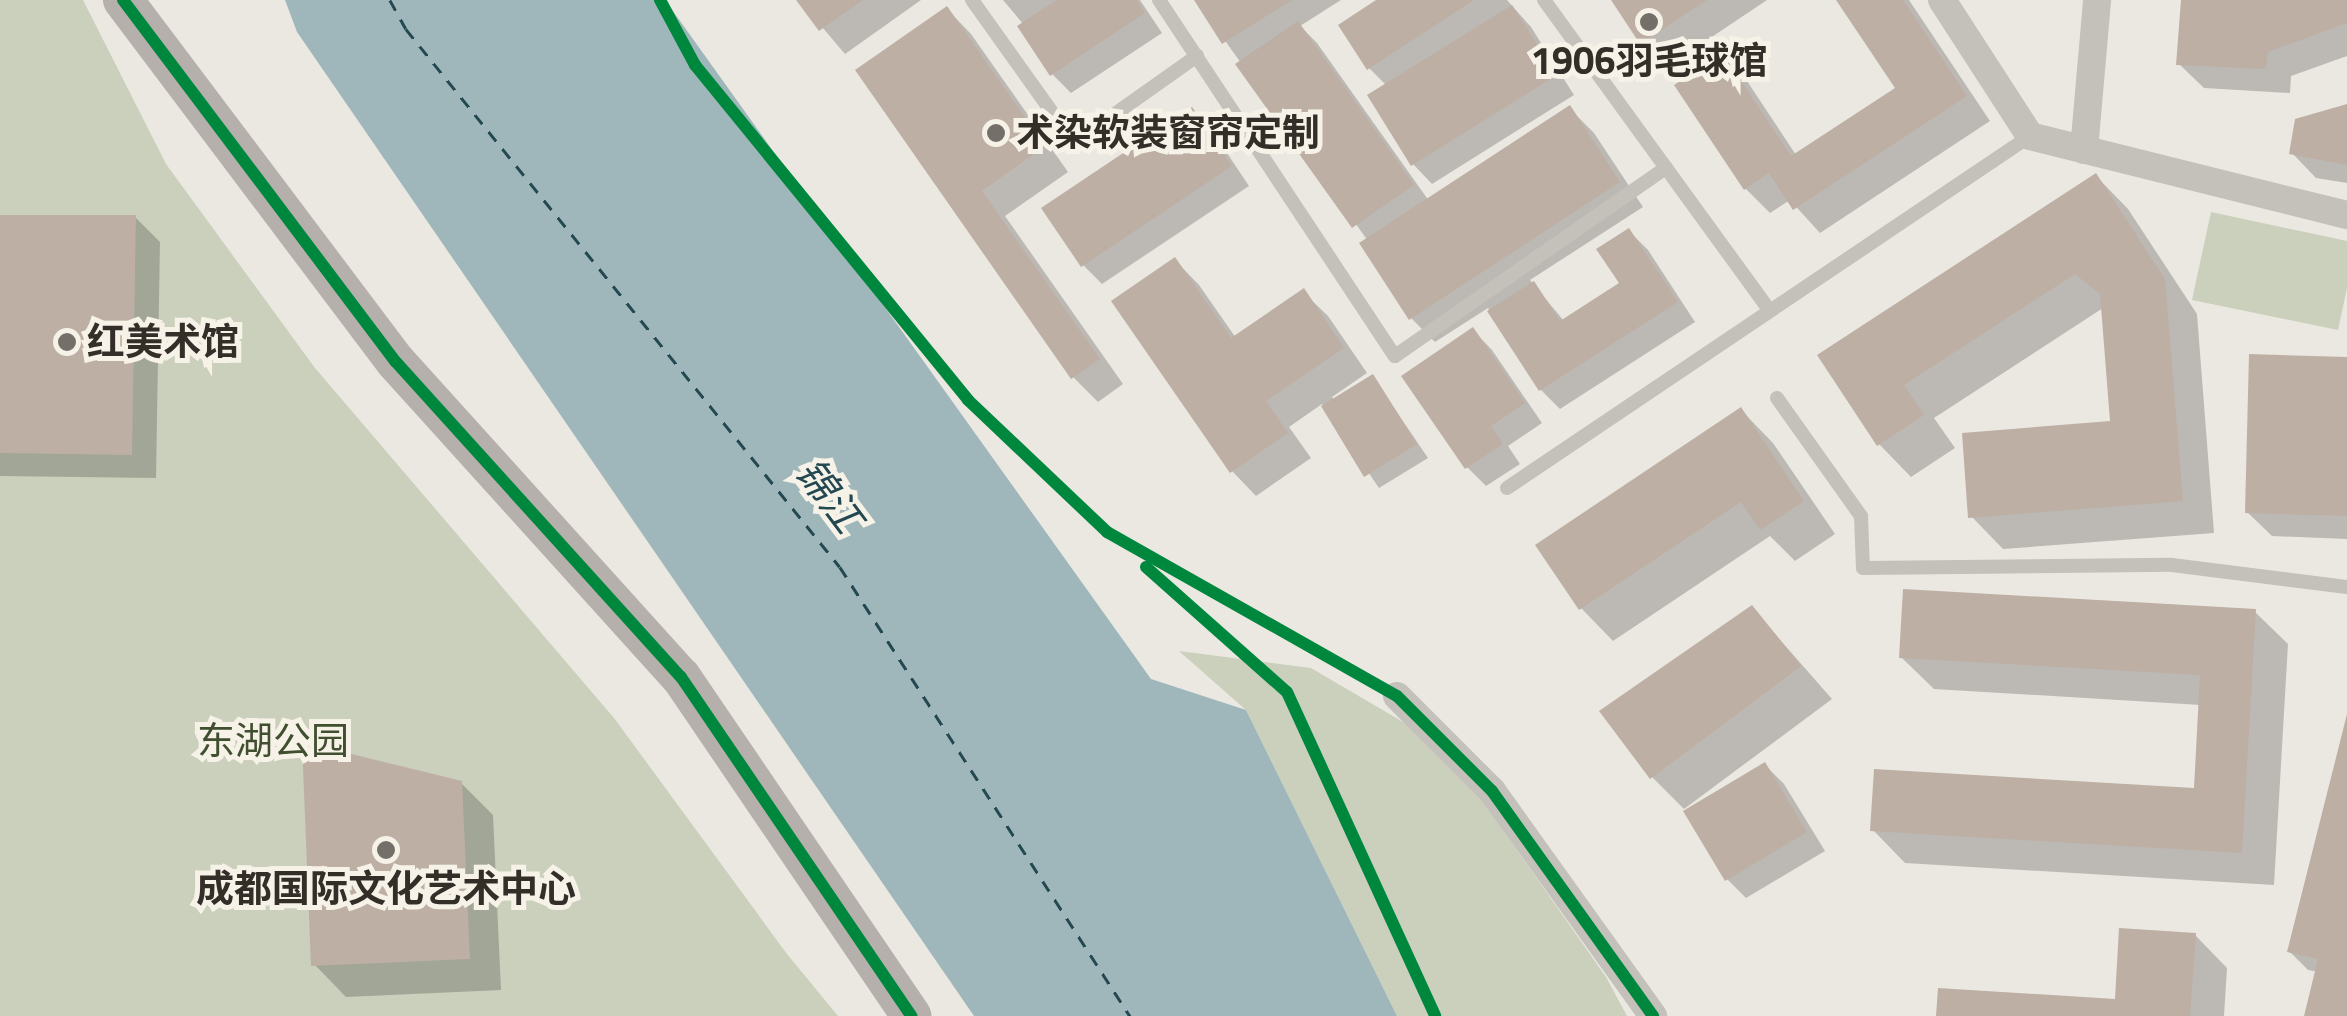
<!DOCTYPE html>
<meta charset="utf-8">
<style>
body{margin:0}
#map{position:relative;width:2347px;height:1016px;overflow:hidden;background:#ebe8e1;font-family:"Titillium Web","Noto Sans SC",sans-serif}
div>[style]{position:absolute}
.green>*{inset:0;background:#cad0bc}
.water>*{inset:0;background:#9fb7ba}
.shadow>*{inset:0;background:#0003}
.ferry>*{height:2.5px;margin-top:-1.25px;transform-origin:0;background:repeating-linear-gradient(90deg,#234851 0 12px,transparent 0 22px)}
.building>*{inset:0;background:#bdafa4}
.lane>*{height:14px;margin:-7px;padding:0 7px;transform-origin:7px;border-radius:7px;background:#c4c0ba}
.street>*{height:28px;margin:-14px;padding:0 14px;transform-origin:14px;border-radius:14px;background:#c4c0ba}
.secondary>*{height:40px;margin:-20px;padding:0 20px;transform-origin:20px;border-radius:20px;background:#b5b0ab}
.cycleway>*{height:12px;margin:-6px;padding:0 6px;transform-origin:6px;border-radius:6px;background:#00873e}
.dots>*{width:28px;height:28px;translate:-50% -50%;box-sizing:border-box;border:5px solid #f7f2e8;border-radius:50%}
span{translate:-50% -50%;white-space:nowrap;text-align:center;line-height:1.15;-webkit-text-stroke:10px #f7f2e8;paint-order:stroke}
.poi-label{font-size:38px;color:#342e29;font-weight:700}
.left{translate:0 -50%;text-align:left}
.park-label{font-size:38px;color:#404f2f}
.water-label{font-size:40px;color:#234851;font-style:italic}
</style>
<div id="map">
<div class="green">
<div style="clip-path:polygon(0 0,83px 0,166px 164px,315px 368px,614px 718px,787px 954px,838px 1016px,0 1016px)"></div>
<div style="clip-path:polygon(2211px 212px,2347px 241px,2347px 288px,2338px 330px,2192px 300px)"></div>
<div style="clip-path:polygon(1179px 651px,1311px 668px,1444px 746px,1606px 977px,1627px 1016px,1397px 1016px,1246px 710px)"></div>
</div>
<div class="water">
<div style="clip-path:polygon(285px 0,665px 0,1151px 679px,1246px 710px,1397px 1016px,974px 1016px,297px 32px)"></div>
</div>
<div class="shadow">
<div style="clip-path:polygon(799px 0,921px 0,845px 54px)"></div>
<div style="clip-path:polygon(1003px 0,1140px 0,1162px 33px,1071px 93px,1052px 74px,1024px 25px)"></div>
<div style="clip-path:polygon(1196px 0,1341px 0,1300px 26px,1317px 43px,1429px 201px,1570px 109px,1594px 133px,1643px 207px,1530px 280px,1564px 321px,1622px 284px,1629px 231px,1648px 250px,1695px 322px,1560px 409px,1541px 390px,1488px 308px,1435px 342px,1411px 318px,1368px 241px)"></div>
<div style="clip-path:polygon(1381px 0,1507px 0,1531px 27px,1574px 95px,1432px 184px,1413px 164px,1387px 86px,1369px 68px)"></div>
<div style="clip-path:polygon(1614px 0,1767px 0,1667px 67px,1642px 42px)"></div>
<div style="clip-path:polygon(1839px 0,1909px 0,1990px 121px,1820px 233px,1790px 200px,1770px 213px,1746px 189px,1678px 86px,1722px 57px,1747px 81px,1796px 155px,1898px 88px)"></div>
<div style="clip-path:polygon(2183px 0,2347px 0,2347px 56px,2291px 76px,2290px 93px,2204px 88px,2179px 64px)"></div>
<div style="clip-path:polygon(947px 9px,971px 34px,1068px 172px,1005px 216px,1123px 384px,1098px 402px,1073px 377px,859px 70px)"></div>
<div style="clip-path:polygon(2347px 106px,2347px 183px,2316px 178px,2292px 153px)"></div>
<div style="clip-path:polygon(1192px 110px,1211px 129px,1249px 186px,1102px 284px,1083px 265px)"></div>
<div style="clip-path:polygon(2096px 176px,2128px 209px,2197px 314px,2214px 533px,2003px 549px,1971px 516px,2112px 424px,2103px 308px,1934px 418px,1955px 448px,1911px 477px,1879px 444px,1821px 356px)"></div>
<div style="clip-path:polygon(135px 217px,160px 242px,156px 478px,0 476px,0 284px)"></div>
<div style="clip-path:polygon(1175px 260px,1199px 285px,1236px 338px,1303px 292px,1328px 316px,1367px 373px,1332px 397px,1335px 401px,1373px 377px,1428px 458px,1379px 488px,1322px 404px,1289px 427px,1311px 458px,1256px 496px,1232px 471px)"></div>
<div style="clip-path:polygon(1473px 330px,1492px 350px,1542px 423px,1508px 446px,1520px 464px,1486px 486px,1467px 467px)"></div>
<div style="clip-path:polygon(2347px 360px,2347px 539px,2272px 536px,2247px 512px)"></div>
<div style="clip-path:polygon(1741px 410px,1773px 443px,1835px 534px,1795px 561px,1770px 536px,1613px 641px,1581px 608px)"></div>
<div style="clip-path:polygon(1752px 608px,1832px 699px,1684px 809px,1652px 777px)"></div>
<div style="clip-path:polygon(2255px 612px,2288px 644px,2274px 885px,1905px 863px,1873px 830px,2196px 791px,2201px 705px,1934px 689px,1901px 657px)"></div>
<div style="clip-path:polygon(2347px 719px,2347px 1016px,2307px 1016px,2318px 972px,2308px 970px,2289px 951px)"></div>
<div style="clip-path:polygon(1765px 765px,1784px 784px,1825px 851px,1746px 898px,1727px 879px)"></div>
<div style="clip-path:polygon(461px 783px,493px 815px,501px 990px,346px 997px,314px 964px)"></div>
<div style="clip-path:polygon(2195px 935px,2227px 968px,2224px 1016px,1939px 1016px,2117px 1002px)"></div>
</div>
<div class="ferry">
<div style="left:390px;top:0;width:33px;rotate:61deg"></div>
<div style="left:406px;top:29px;width:691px;rotate:51.11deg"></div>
<div style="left:840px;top:567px;width:535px;rotate:57.14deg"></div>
</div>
<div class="building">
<div style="clip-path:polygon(796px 0,863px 0,819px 31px)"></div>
<div style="clip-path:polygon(1057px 0,1137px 0,1145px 13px,1050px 76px,1017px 26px)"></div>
<div style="clip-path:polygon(1194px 0,1292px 0,1222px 44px)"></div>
<div style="clip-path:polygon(1376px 0,1474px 0,1367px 70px,1338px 25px)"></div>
<div style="clip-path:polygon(1611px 0,1707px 0,1640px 44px)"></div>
<div style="clip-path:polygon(1836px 0,1903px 0,1967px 96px,1793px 210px,1769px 173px,1744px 190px,1674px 85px,1723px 54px,1791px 156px,1895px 88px)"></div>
<div style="clip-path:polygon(2181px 0,2347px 0,2347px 23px,2268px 52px,2266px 69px,2176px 65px)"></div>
<div style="clip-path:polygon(1512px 5px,1557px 75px,1411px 166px,1367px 95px)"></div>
<div style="clip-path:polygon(947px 6px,1045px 146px,982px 191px,1100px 359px,1071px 379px,855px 70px)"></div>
<div style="clip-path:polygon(1298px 21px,1414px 185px,1352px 228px,1235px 64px)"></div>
<div style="clip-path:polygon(2347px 104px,2347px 165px,2289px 154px,2295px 119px)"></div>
<div style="clip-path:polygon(1570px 105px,1620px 182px,1409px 320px,1359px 243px)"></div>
<div style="clip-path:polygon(1192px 107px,1232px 166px,1081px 267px,1041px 208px)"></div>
<div style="clip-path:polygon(2096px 173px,2165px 279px,2183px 501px,1968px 518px,1962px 433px,2110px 421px,2100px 294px,2075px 274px,1904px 385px,1924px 415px,1877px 446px,1817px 355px)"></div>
<div style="clip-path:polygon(0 215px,136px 215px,132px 455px,0 453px)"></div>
<div style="clip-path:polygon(1629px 228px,1678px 302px,1539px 391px,1487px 311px,1534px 281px,1560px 321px,1619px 283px,1596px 249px)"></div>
<div style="clip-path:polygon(1175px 257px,1231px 338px,1304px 288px,1344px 348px,1266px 401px,1288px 433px,1230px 473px,1111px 301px)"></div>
<div style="clip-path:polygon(1473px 327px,1525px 403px,1491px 426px,1503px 444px,1465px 469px,1401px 376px)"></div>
<div style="clip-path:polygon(2249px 354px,2347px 357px,2347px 516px,2245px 513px)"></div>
<div style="clip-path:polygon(1373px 374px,1417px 444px,1364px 477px,1321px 406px)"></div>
<div style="clip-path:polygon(1741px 407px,1804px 501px,1760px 530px,1741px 502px,1579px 610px,1535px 545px)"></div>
<div style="clip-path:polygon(1903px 589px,2256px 609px,2242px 853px,1870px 831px,1874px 769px,2194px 788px,2200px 675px,1899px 658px)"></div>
<div style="clip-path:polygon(1752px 605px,1801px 666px,1650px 779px,1599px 711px)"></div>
<div style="clip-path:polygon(2347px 714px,2347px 1016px,2304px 1016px,2318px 959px,2287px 952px)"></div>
<div style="clip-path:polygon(302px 742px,462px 781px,470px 959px,311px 966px)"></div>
<div style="clip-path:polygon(1765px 762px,1807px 832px,1725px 881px,1683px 811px)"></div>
<div style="clip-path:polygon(2119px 928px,2196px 933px,2190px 1016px,1936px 1016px,1938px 988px,2115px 999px)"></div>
</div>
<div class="lane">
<div style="left:972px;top:0;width:176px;rotate:54.5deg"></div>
<div style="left:1074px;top:143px;width:151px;rotate:-35.3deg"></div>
<div style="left:1159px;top:0;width:427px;rotate:56.5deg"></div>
<div style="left:1395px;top:356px;width:330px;rotate:-34.8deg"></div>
<div style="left:1544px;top:0;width:384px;rotate:54deg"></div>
<div style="left:1777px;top:398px;width:145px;rotate:54.6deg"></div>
<div style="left:1861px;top:516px;width:52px;rotate:87.8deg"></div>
<div style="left:1863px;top:568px;width:309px;rotate:-0.6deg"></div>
<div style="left:2172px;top:565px;width:176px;rotate:7.2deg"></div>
<div style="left:1507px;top:488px;width:630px;rotate:-33.94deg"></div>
</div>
<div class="street">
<div style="left:1942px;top:0;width:162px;rotate:57.1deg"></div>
<div style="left:2030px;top:136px;width:327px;rotate:14deg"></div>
<div style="left:2084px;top:150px;width:151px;rotate:-85deg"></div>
<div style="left:1397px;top:696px;width:134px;rotate:45deg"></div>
<div style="left:1492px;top:791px;width:277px;rotate:54.4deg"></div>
</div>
<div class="secondary">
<div style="left:123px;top:0;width:453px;rotate:53deg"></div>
<div style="left:396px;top:362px;width:425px;rotate:47.9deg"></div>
<div style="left:681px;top:677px;width:410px;rotate:55.8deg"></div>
</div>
<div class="cycleway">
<div style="left:123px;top:0;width:453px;rotate:53deg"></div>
<div style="left:396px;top:362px;width:425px;rotate:47.9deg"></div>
<div style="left:681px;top:677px;width:410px;rotate:55.8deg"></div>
<div style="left:660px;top:0;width:74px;rotate:61.7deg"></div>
<div style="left:695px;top:65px;width:432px;rotate:50.8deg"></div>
<div style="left:968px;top:400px;width:192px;rotate:43.5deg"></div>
<div style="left:1107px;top:532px;width:333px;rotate:29.5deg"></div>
<div style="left:1397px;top:696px;width:134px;rotate:45deg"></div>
<div style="left:1492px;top:791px;width:277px;rotate:54.4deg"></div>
<div style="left:1146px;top:567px;width:188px;rotate:41.6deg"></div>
<div style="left:1287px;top:692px;width:356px;rotate:65.4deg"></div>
</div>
<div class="dots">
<div style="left:1649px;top:22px;background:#746f69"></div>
<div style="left:996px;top:133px;background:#746f69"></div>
<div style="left:67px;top:342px;background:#746f69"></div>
<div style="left:386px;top:850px;background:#746f69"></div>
</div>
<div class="poi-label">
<span style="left:1649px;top:61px">1906羽毛球馆</span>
<span class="left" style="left:1016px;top:133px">术染软装窗帘定制</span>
<span class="left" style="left:87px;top:342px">红美术馆</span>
<span style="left:386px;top:889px">成都国际文化艺术中心</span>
</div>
<div class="park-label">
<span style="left:273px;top:741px">东湖公园</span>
</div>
<div class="water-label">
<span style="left:829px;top:495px;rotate:53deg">锦江</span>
</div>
</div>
